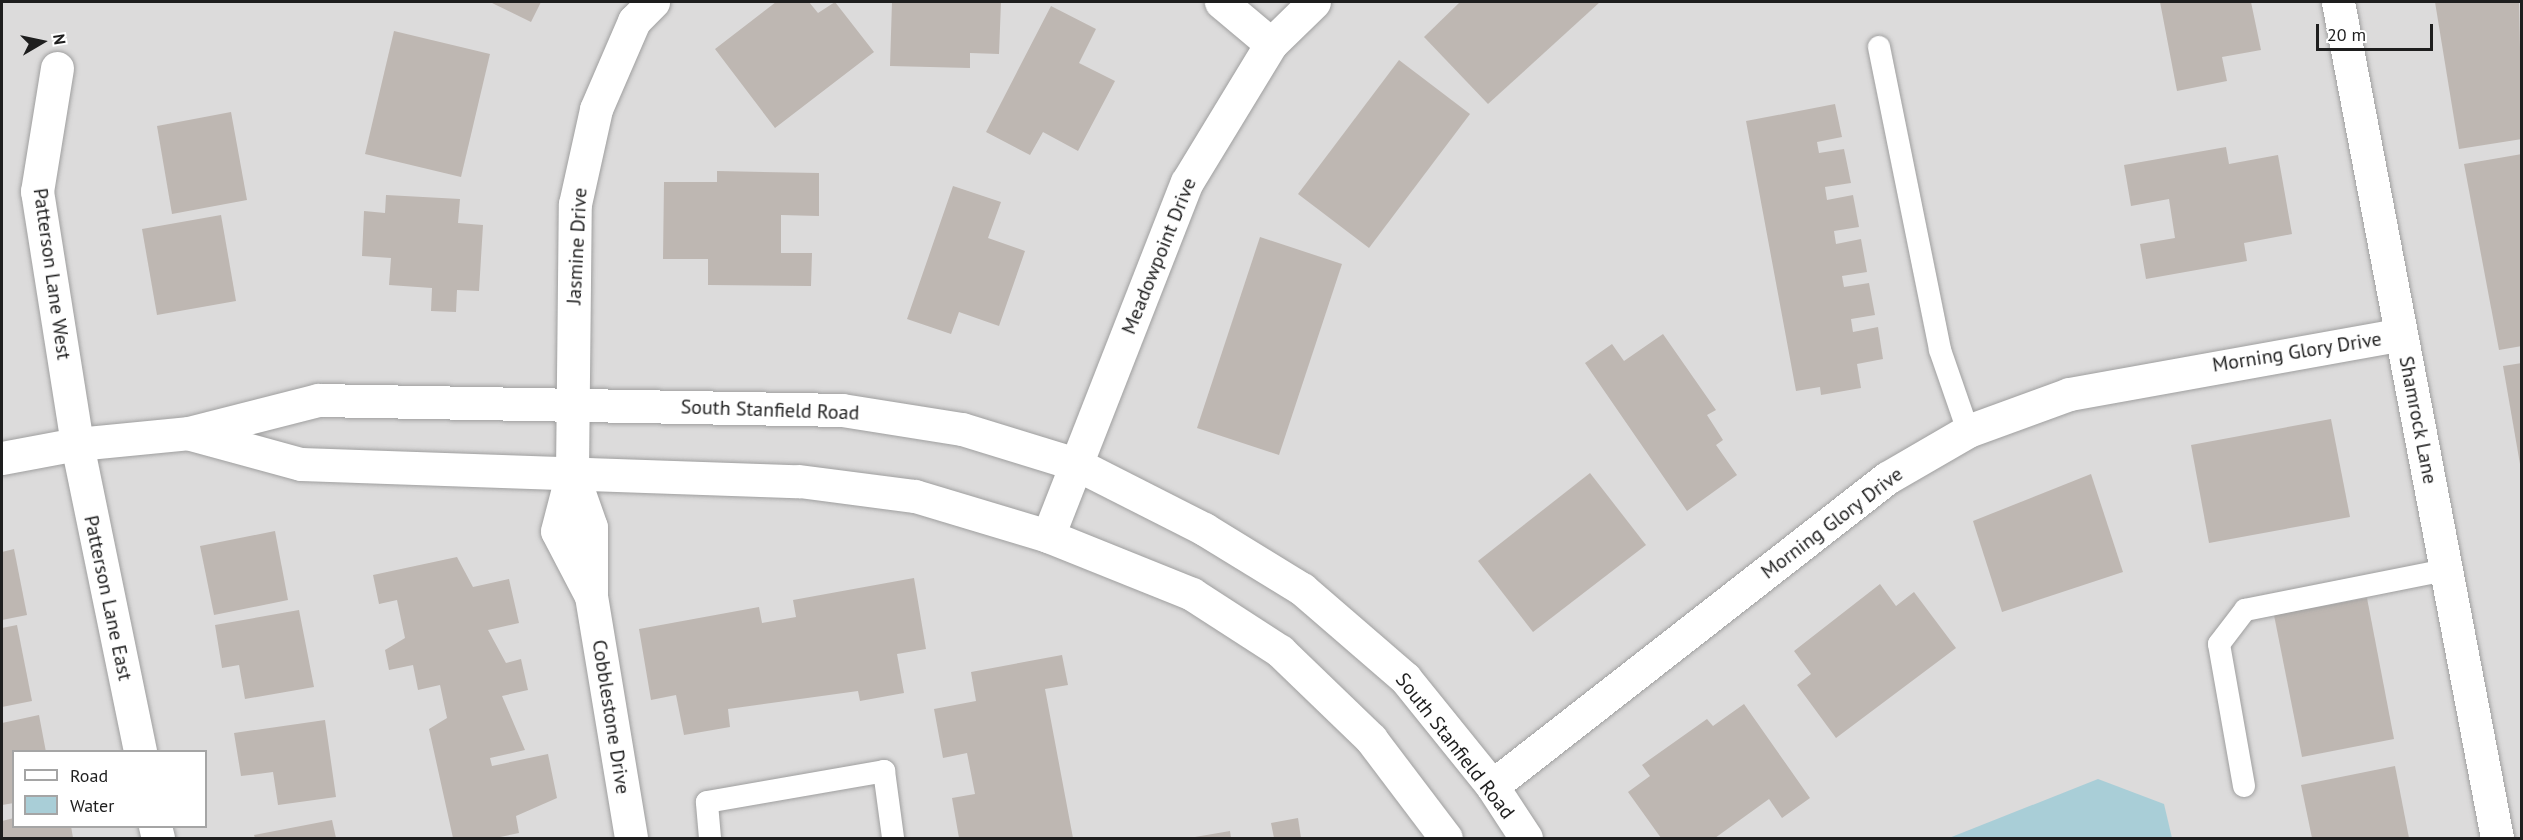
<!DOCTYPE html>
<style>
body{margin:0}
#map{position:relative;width:2523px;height:840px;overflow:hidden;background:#eeebe5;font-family:"PT Sans",sans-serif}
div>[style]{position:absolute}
.residential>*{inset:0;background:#dcdbdb}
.water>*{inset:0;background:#a9ced7}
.building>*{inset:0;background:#beb7b2}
.roads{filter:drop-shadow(0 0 2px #9f9f9f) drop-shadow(0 0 2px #9f9f9f)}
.lane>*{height:22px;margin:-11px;padding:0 11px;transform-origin:11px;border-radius:11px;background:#fff}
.street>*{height:33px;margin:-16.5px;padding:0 16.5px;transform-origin:16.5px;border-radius:16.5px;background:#fff}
span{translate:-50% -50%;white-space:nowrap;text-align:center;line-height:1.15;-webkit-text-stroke:5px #fff;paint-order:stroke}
.street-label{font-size:20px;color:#1e1e1e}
.frame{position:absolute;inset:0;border:3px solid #1e1e1e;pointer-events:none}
.legend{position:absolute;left:12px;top:750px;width:195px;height:78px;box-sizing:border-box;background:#fff;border:2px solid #a5a5a5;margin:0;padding:8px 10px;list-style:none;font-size:18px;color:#1e1e1e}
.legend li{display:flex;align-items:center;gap:12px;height:30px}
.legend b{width:30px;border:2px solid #a5a5a5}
.north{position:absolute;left:12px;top:12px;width:60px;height:60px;-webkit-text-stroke:4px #fff;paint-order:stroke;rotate:81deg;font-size:16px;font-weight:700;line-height:24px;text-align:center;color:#1e1e1e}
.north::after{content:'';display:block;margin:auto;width:21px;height:27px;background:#1e1e1e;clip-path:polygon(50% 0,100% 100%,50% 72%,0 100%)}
.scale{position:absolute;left:2316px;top:24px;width:117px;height:27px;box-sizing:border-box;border:3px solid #1e1e1e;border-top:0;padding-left:8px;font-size:18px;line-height:21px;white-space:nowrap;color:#1e1e1e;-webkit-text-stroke:4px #fff;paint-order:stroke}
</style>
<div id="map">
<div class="residential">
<div style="clip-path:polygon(evenodd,2px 2px,2521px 2px,2521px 838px,2px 838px,2px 2px,14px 752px,206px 752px,206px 826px,14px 826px,14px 752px)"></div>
</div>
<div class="water">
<div style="clip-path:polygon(2098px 779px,2164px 804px,2172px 838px,1949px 838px)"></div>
</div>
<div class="building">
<div style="clip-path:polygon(490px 2px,541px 2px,531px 22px)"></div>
<div style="clip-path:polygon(776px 2px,809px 2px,818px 13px,835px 2px,874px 52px,775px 128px,715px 49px)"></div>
<div style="clip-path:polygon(892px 2px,1001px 2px,999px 54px,970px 53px,970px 68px,890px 66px)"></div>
<div style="clip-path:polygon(1460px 2px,1600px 2px,1488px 104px,1424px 37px)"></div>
<div style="clip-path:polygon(2160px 2px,2251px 2px,2261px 50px,2222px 57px,2227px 81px,2177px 91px)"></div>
<div style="clip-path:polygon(2435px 2px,2519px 2px,2522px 139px,2459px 149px)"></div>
<div style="clip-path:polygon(1051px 6px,1096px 29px,1079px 63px,1115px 81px,1078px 151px,1043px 132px,1030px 155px,986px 132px)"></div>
<div style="clip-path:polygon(394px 31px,490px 54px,461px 177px,365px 154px)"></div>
<div style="clip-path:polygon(1399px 60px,1470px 114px,1369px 248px,1298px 194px)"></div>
<div style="clip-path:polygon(1835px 104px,1842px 137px,1817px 142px,1819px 153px,1844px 149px,1851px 183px,1825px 187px,1827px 200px,1853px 195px,1859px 227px,1834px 231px,1836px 244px,1861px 239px,1867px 272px,1842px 276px,1844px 287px,1869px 283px,1875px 315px,1851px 319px,1853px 332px,1878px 327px,1883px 359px,1857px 364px,1861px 388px,1821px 395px,1820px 387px,1796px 391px,1746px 121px)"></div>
<div style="clip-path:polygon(231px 112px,247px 200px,172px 214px,157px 126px)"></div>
<div style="clip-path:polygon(2226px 147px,2229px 164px,2278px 155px,2292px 234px,2244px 243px,2247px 261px,2146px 279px,2140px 244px,2175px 238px,2169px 199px,2131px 206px,2124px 165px)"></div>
<div style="clip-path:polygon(2522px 154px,2522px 346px,2499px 350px,2464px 164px)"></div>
<div style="clip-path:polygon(717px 171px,819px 173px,819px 216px,781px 215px,781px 253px,812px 253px,811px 286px,708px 285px,708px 259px,663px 259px,664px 182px,717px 182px)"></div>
<div style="clip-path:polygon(953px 186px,1001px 202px,988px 238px,1025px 251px,999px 326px,959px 312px,951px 334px,907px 319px)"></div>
<div style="clip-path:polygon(386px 195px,460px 199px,458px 223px,483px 225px,479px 291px,457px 290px,456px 312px,431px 311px,432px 288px,389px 285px,391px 258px,362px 256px,364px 211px,385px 213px)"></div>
<div style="clip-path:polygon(221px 215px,236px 301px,157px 315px,142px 229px)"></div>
<div style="clip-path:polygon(1260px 237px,1342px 264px,1279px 455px,1197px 428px)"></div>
<div style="clip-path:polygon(1663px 334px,1716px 410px,1707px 415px,1723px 440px,1716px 445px,1737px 475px,1687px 511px,1585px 363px,1612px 344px,1624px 361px)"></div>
<div style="clip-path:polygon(2522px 363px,2522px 463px,2520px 464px,2503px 366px)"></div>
<div style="clip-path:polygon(2331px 419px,2350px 517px,2209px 543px,2191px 445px)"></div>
<div style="clip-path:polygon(1590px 473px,1646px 545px,1533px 632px,1478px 561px)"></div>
<div style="clip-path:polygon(2091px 474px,2123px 572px,2002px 612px,1973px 521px)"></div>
<div style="clip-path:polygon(275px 531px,288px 600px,214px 615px,200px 546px)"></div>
<div style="clip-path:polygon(14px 549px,27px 615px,2px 620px,2px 552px)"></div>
<div style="clip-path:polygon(457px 557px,473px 587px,509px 579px,519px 623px,488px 630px,506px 663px,521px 659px,528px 690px,502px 696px,525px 750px,490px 758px,492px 766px,548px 754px,557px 798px,516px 816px,519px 833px,495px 838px,453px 838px,429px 729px,447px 718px,440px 685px,418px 690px,413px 665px,389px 670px,385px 650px,405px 638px,397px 600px,379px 604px,373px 575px)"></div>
<div style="clip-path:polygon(914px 578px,926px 649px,897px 654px,904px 693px,860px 701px,858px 691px,728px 709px,730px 727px,684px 735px,676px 695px,651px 700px,639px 629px,759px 607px,762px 623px,796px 617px,793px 600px)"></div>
<div style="clip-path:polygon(1880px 584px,1896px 606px,1914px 592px,1956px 648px,1836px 738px,1797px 685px,1811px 674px,1794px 651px)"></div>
<div style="clip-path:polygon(2367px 598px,2394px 739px,2302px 757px,2274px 615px)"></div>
<div style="clip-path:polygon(299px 610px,314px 687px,245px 699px,239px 665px,222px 668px,215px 625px)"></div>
<div style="clip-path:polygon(17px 625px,32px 701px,2px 707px,2px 628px)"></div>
<div style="clip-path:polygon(1062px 655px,1068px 685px,1045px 689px,1073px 838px,959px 838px,952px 798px,975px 794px,967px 753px,943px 758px,934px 709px,976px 701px,971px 672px)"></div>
<div style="clip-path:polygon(1744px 704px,1810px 798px,1782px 818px,1769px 799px,1715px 838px,1661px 838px,1628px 792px,1650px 776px,1642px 765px,1707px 719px,1713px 726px)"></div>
<div style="clip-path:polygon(39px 715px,46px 752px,14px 752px,14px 803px,2px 805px,2px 723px)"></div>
<div style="clip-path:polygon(325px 720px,336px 797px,278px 805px,273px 772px,241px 776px,234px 733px)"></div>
<div style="clip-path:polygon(2395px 766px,2409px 838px,2312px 838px,2301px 785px)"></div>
<div style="clip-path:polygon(14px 818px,14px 826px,71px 826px,73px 838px,2px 838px,2px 821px)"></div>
<div style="clip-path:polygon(1298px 818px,1301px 838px,1274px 838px,1271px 823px)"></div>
<div style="clip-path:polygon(332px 820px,336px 838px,255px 838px,254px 835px)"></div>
<div style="clip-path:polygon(1230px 831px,1231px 838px,1195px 838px,1195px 837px)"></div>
</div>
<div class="roads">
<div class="lane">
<div style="left:1879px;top:47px;width:309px;rotate:78.6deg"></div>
<div style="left:1940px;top:350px;width:86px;rotate:70.9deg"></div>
<div style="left:2244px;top:786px;width:144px;rotate:-100deg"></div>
<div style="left:2219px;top:644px;width:43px;rotate:-52.6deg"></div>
<div style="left:2245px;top:610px;width:205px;rotate:-11.3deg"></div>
<div style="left:710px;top:838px;width:36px;rotate:-95deg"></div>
<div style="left:707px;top:802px;width:180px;rotate:-9.9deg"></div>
<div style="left:884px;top:771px;width:68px;rotate:82.3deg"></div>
</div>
<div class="street">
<div style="left:1221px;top:2px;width:65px;rotate:40deg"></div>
<div style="left:2338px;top:2px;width:851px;rotate:79.23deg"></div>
<div style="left:57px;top:68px;width:125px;rotate:99.2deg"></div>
<div style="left:37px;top:191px;width:256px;rotate:81deg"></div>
<div style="left:77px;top:444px;width:314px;rotate:78.4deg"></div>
<div style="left:191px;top:434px;width:114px;rotate:15.3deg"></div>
<div style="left:301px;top:464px;width:498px;rotate:2deg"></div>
<div style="left:799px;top:481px;width:117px;rotate:7.4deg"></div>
<div style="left:915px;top:496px;width:139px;rotate:16.7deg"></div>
<div style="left:1048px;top:536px;width:155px;rotate:21.9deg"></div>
<div style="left:1192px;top:594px;width:105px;rotate:32.9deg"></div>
<div style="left:1280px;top:651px;width:127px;rotate:44deg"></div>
<div style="left:1371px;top:739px;width:124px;rotate:52.9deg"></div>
<div style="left:2px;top:458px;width:76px;rotate:-10.6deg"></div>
<div style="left:77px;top:444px;width:113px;rotate:-5.6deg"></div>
<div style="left:189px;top:433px;width:133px;rotate:-14.3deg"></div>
<div style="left:318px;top:400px;width:524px;rotate:1.09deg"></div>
<div style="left:842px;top:410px;width:121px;rotate:9deg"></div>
<div style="left:962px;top:429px;width:119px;rotate:17.1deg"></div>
<div style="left:1076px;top:464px;width:144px;rotate:26.9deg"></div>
<div style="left:1204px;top:529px;width:115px;rotate:31.5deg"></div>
<div style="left:1302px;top:589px;width:136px;rotate:40.8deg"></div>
<div style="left:1405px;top:678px;width:139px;rotate:51.1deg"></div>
<div style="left:1492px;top:786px;width:62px;rotate:56.8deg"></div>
<div style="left:572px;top:473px;width:57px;rotate:70.6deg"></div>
<div style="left:591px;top:527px;width:69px;rotate:90deg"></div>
<div style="left:591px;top:596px;width:245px;rotate:80.6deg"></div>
<div style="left:1048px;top:536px;width:380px;rotate:-68.6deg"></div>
<div style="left:1187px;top:182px;width:162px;rotate:-58.7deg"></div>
<div style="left:1271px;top:44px;width:60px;rotate:-44.3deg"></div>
<div style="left:591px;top:596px;width:73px;rotate:-117.6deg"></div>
<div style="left:557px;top:531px;width:60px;rotate:-75.5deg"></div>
<div style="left:572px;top:473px;width:269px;rotate:-89.4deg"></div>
<div style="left:575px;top:204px;width:97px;rotate:-77.5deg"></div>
<div style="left:596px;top:109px;width:96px;rotate:-66.6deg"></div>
<div style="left:634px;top:21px;width:27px;rotate:-45deg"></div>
<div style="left:1492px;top:786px;width:501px;rotate:-37.95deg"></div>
<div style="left:1887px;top:478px;width:94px;rotate:-30.1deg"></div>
<div style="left:1968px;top:431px;width:108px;rotate:-20.1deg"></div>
<div style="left:2069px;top:394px;width:337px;rotate:-10.2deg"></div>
<div style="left:155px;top:826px;width:12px;rotate:76deg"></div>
</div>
</div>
<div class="street-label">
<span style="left:577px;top:246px;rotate:-87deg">Jasmine Drive</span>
<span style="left:1159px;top:256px;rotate:-68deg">Meadowpoint Drive</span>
<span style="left:52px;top:274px;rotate:82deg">Patterson Lane West</span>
<span style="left:2297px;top:352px;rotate:-9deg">Morning Glory Drive</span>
<span style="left:770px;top:410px;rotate:2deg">South Stanfield Road</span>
<span style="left:2418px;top:420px;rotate:79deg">Shamrock Lane</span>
<span style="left:1832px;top:523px;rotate:-37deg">Morning Glory Drive</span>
<span style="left:108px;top:598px;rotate:78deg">Patterson Lane East</span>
<span style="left:611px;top:717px;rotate:81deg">Cobblestone Drive</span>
<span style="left:1455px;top:746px;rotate:52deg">South Stanfield Road</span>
</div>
<div class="frame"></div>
<ul class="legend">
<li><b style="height:8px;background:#fff"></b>Road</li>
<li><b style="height:16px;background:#a9ced7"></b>Water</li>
</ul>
<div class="north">N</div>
<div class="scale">20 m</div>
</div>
